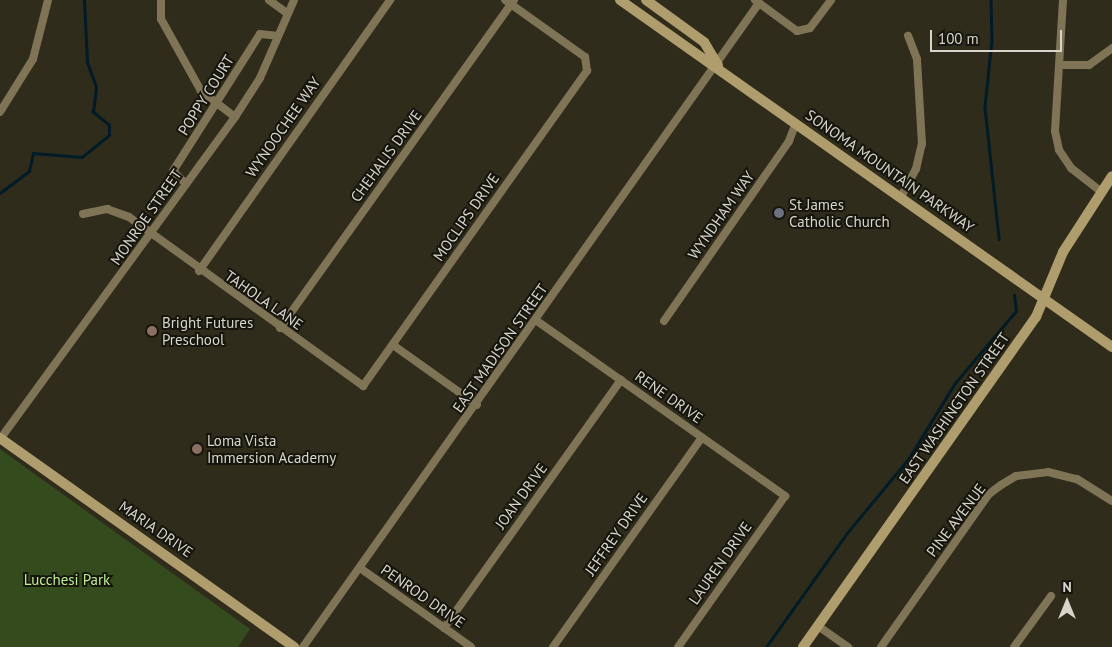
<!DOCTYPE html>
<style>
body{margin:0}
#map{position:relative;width:1112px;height:647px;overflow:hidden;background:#302c1c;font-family:"PT Sans",sans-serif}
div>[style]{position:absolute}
.green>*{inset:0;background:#344b1d}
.stream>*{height:2.5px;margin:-1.25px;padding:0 1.25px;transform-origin:1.25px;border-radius:1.25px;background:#011b27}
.street>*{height:8px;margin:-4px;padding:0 4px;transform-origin:4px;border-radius:4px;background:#807457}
.secondary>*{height:10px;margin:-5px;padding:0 5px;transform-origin:5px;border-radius:5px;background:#b09d6d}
.dots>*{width:14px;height:14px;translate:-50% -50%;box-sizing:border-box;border:2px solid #16150d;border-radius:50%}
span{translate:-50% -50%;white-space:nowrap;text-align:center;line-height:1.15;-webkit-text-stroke:4px #16150d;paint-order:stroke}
.street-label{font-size:15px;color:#d8d6cc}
.poi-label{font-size:15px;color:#d8d6cc}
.left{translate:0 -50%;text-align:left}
.park-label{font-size:15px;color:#bced90}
.north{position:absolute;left:1042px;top:577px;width:50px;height:50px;-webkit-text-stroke:4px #16150d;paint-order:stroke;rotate:0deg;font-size:14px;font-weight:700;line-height:20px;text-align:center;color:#d8d6cc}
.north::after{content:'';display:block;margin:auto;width:18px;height:22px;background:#d8d6cc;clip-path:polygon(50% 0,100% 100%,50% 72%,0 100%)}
.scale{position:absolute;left:930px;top:30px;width:132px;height:22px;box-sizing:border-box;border:2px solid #d8d6cc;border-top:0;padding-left:6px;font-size:15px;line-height:18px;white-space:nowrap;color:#d8d6cc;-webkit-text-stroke:4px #16150d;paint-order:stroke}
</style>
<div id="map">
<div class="green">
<div style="clip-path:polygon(0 449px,250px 629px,238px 647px,0 647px)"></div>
</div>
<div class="stream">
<div style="left:991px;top:0;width:40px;rotate:88.6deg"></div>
<div style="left:992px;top:40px;width:67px;rotate:96deg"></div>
<div style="left:985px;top:107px;width:133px;rotate:83.9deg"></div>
<div style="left:0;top:193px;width:36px;rotate:-37deg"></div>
<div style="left:29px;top:171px;width:18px;rotate:-77deg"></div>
<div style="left:33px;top:153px;width:49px;rotate:4.7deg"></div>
<div style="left:82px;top:157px;width:35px;rotate:-39deg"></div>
<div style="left:109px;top:135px;width:10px;rotate:-90deg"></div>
<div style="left:109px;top:125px;width:21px;rotate:-141deg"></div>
<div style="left:93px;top:112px;width:25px;rotate:-83deg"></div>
<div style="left:96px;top:87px;width:27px;rotate:-110deg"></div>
<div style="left:87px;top:62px;width:62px;rotate:-92.8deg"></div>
<div style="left:766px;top:647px;width:140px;rotate:-54.6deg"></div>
<div style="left:847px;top:533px;width:97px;rotate:-50.4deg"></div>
<div style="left:909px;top:458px;width:88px;rotate:-58.5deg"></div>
<div style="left:955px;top:383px;width:94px;rotate:-49.7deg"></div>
<div style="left:1016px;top:311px;width:16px;rotate:-97deg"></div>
</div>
<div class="street">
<div style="left:161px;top:0;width:19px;rotate:90deg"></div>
<div style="left:161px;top:19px;width:82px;rotate:60.9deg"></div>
<div style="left:201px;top:91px;width:43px;rotate:37.4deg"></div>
<div style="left:269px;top:0;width:22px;rotate:36deg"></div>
<div style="left:755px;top:0;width:52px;rotate:36.4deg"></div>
<div style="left:797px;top:31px;width:13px;rotate:-13deg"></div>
<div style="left:810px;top:28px;width:35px;rotate:-53deg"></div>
<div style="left:1063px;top:0;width:131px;rotate:93.5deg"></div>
<div style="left:1055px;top:131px;width:19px;rotate:78deg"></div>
<div style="left:1059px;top:150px;width:22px;rotate:56deg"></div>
<div style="left:1071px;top:168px;width:37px;rotate:38deg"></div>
<div style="left:1061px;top:65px;width:28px"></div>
<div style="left:1089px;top:65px;width:29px;rotate:-36deg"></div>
<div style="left:0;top:112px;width:62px;rotate:-58.1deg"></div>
<div style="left:33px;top:59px;width:61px;rotate:-75.7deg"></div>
<div style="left:186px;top:184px;width:18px;rotate:-135deg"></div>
<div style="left:173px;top:171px;width:162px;rotate:-57.6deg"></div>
<div style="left:260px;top:34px;width:18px;rotate:6deg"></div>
<div style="left:902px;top:195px;width:30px;rotate:-62deg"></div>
<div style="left:916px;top:169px;width:26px;rotate:-77deg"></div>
<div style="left:922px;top:144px;width:85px;rotate:-93.4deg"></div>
<div style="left:917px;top:59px;width:25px;rotate:-111deg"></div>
<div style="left:83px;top:214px;width:25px;rotate:-12deg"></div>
<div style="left:107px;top:209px;width:23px;rotate:20deg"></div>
<div style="left:129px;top:217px;width:289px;rotate:35.8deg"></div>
<div style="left:363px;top:386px;width:387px;rotate:-54.6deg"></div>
<div style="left:587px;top:71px;width:14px;rotate:-98deg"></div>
<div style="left:585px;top:57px;width:98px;rotate:-144.5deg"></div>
<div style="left:199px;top:271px;width:332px;rotate:-54.8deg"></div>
<div style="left:537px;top:321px;width:304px;rotate:35.2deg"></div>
<div style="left:785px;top:496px;width:185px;rotate:125.3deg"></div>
<div style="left:664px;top:321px;width:219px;rotate:-55.2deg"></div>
<div style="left:789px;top:141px;width:19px;rotate:-69deg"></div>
<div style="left:280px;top:328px;width:403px;rotate:-54.5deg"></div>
<div style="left:393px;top:345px;width:103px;rotate:35.5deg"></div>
<div style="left:1px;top:438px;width:397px;rotate:-53.9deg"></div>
<div style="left:235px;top:117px;width:46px;rotate:-57.3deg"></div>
<div style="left:260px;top:78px;width:85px;rotate:-66.4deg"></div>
<div style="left:360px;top:568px;width:136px;rotate:35.4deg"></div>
<div style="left:818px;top:626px;width:37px;rotate:35deg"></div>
<div style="left:444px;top:628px;width:305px;rotate:-54.5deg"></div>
<div style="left:303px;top:647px;width:789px;rotate:-54.7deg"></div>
<div style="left:553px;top:647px;width:257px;rotate:-54.6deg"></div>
<div style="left:881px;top:647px;width:187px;rotate:-54.8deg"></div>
<div style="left:989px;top:494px;width:15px;rotate:-37deg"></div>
<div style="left:1001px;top:485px;width:17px;rotate:-31deg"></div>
<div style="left:1016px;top:476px;width:32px;rotate:-7deg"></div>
<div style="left:1048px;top:472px;width:30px;rotate:14deg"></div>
<div style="left:1077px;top:479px;width:41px;rotate:32.2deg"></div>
<div style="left:1014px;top:647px;width:63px;rotate:-54deg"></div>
</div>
<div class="secondary">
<div style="left:620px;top:0;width:602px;rotate:35.19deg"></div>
<div style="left:646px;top:0;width:72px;rotate:35.9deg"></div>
<div style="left:704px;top:42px;width:27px;rotate:59deg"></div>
<div style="left:0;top:438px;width:361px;rotate:35.4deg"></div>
<div style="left:803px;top:647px;width:404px;rotate:-54.8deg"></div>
<div style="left:1036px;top:317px;width:70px;rotate:-67.4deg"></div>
<div style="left:1063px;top:252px;width:90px;rotate:-57.2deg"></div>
</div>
<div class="dots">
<div style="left:779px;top:213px;background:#6b7280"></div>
<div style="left:152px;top:331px;background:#8d6e63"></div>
<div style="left:197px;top:449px;background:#8d6e63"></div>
</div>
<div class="street-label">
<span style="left:206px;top:95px;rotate:-58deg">POPPY COURT</span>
<span style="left:283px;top:127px;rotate:-55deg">WYNOOCHEE WAY</span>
<span style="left:386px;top:156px;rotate:-54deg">CHEHALIS DRIVE</span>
<span style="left:890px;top:171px;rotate:35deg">SONOMA MOUNTAIN PARKWAY</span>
<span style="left:721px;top:215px;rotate:-55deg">WYNDHAM WAY</span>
<span style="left:146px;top:217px;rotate:-55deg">MONROE STREET</span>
<span style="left:466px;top:217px;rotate:-55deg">MOCLIPS DRIVE</span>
<span style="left:264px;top:300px;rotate:35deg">TAHOLA LANE</span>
<span style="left:500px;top:348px;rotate:-55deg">EAST MADISON STREET</span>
<span style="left:669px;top:397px;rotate:35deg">RENE DRIVE</span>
<span style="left:954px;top:408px;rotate:-55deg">EAST WASHINGTON STREET</span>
<span style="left:521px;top:496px;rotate:-54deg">JOAN DRIVE</span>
<span style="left:956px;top:520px;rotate:-53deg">PINE AVENUE</span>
<span style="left:156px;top:529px;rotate:35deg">MARIA DRIVE</span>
<span style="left:616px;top:534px;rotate:-55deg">JEFFREY DRIVE</span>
<span style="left:720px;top:563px;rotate:-55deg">LAUREN DRIVE</span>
<span style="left:423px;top:596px;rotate:35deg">PENROD DRIVE</span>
</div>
<div class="poi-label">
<span class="left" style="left:789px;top:213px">St James<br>Catholic Church</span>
<span class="left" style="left:162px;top:331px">Bright Futures<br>Preschool</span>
<span class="left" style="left:207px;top:449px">Loma Vista<br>Immersion Academy</span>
</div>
<div class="park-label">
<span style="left:67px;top:580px">Lucchesi Park</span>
</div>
<div class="north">N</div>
<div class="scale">100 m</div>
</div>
